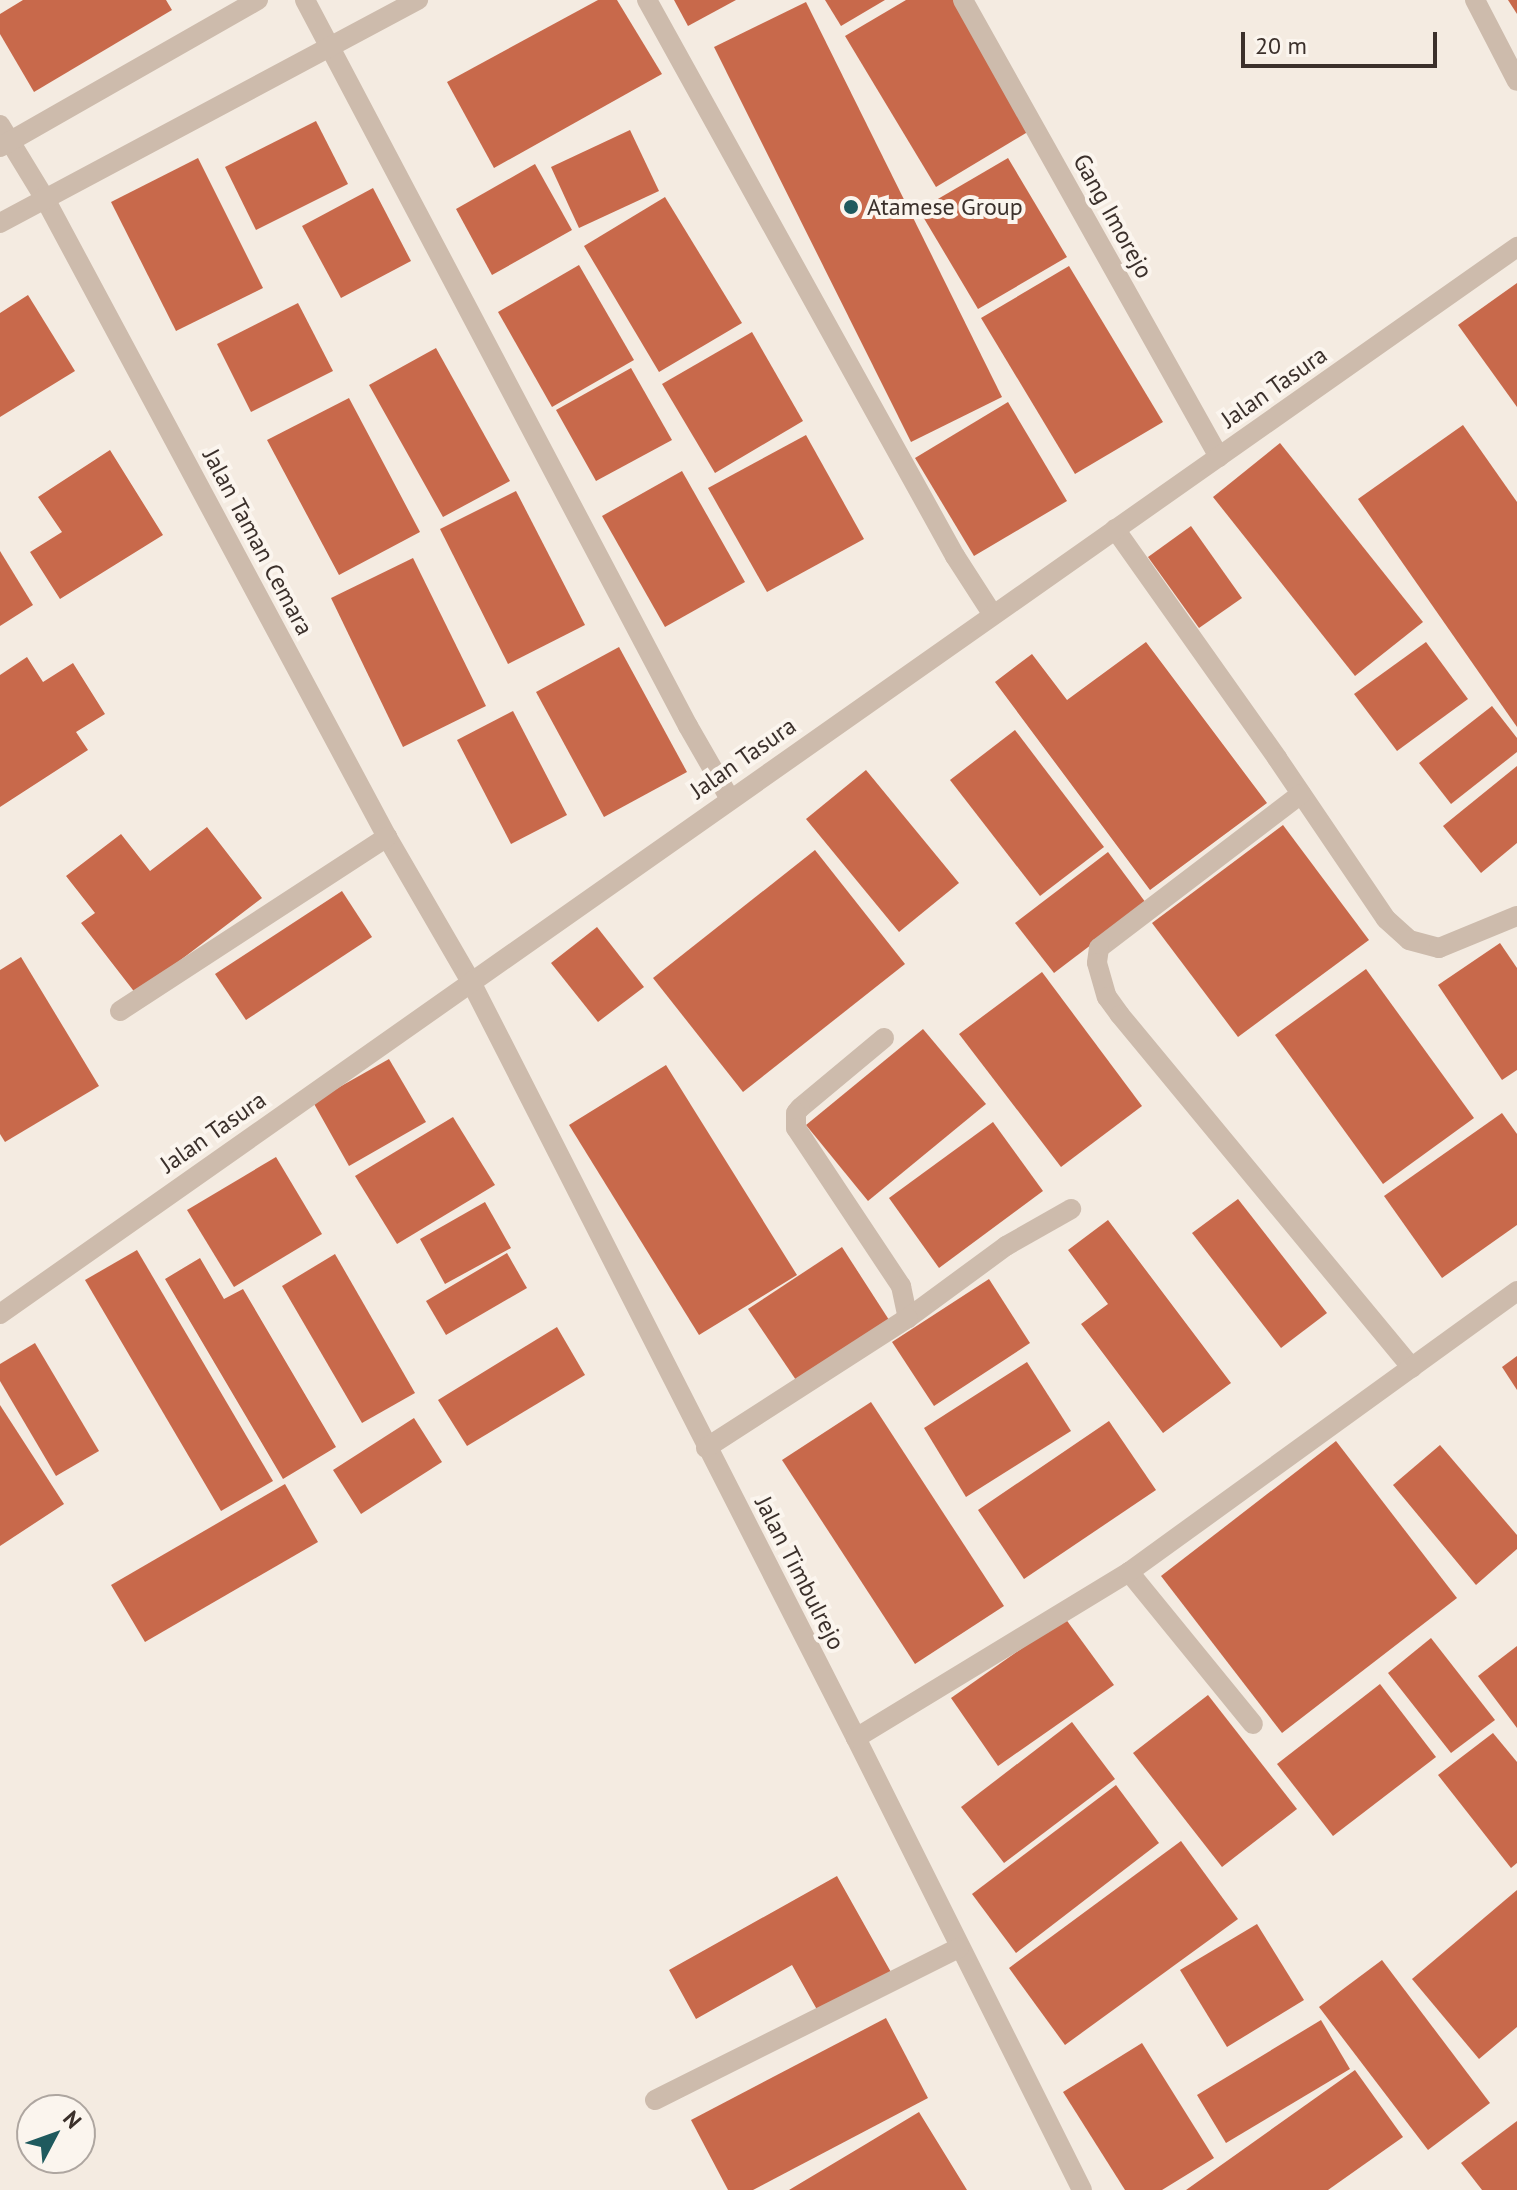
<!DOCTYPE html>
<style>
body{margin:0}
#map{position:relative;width:1517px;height:2190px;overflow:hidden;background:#f4ebe1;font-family:"PT Sans",sans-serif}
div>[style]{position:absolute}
.building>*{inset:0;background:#c8694b}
.minor>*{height:20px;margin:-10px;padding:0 10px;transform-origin:10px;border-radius:10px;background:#cdbbac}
.dots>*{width:22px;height:22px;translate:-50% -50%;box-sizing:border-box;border:4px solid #fbf5ee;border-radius:50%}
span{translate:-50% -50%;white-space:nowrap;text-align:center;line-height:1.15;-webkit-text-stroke:8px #fbf5ee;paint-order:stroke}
.poi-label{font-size:24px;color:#3b302b}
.left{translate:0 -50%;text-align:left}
.street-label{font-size:24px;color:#3b302b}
.north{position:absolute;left:16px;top:2094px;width:80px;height:80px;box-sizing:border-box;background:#fbf5ee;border:2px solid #aea6a0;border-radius:50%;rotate:49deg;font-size:22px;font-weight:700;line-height:32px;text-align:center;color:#3b302b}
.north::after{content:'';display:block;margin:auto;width:28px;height:36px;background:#1f5a5e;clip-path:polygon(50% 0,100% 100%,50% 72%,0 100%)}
.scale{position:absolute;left:1241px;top:32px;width:196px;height:36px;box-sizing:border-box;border:4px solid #3b302b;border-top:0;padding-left:10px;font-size:24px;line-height:28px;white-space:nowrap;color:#3b302b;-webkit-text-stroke:6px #fbf5ee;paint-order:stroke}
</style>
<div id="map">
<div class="building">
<div style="clip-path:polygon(23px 0,166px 0,172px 10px,34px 92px,0 34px,0 14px)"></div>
<div style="clip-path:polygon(598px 0,617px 0,662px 74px,494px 168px,447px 82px)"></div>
<div style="clip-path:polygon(674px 0,736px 0,688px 26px)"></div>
<div style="clip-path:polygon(825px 0,885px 0,841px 26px)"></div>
<div style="clip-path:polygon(906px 0,953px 0,1031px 130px,936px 187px,845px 36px)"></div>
<div style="clip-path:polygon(1508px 0,1517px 0,1517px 14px)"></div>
<div style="clip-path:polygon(806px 2px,1002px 397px,911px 442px,714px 47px)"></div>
<div style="clip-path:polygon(316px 121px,348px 184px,256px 230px,225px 167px)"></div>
<div style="clip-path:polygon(630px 130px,659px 191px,579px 228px,551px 167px)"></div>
<div style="clip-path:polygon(198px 158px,263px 288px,176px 331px,111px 202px)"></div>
<div style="clip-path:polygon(1008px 158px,1067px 257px,978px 309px,919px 210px)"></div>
<div style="clip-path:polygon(535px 164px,572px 230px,492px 275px,456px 209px)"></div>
<div style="clip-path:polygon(373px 188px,411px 261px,341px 298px,302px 226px)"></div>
<div style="clip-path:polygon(665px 197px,742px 323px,659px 372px,584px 246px)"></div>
<div style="clip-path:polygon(579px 265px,634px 360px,552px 407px,498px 312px)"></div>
<div style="clip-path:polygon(1069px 266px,1163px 422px,1075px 474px,981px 318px)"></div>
<div style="clip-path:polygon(1517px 283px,1517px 407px,1458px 325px)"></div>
<div style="clip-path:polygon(28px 295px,75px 371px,0 417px,0 313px)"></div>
<div style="clip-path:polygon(298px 303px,333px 371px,251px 412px,217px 344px)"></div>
<div style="clip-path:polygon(752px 332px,803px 421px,715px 473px,662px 384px)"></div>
<div style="clip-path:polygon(436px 348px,510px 481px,443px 517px,369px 385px)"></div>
<div style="clip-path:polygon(631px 368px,672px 440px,596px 481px,556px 410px)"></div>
<div style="clip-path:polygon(349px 398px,420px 532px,339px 575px,267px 440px)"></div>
<div style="clip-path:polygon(1008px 402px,1067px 501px,974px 556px,915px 458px)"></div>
<div style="clip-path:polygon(1463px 425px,1517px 502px,1517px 727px,1358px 499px)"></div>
<div style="clip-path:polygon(806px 435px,864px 539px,767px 592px,708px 488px)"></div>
<div style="clip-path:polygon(1280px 443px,1423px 622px,1355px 676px,1213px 497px)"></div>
<div style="clip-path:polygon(110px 450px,163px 535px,60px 599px,30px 552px,62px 532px,38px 497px)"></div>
<div style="clip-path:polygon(682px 471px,745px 582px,665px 627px,602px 516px)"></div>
<div style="clip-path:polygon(516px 491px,585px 625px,508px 664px,440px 529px)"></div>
<div style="clip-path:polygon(1191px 526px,1242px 598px,1199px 628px,1148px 557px)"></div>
<div style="clip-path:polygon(0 551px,33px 605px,0 626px)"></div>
<div style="clip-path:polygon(413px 558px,486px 706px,403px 747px,331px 598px)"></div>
<div style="clip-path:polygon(1146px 642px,1267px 803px,1150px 890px,995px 682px,1032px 654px,1067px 700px)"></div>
<div style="clip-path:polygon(1426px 642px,1468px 699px,1397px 751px,1354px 694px)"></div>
<div style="clip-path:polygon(619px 647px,687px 772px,604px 817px,536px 692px)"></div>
<div style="clip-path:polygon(27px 657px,43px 682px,73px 663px,105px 714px,76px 732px,88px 750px,0 807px,0 675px)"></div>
<div style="clip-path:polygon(1492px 706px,1517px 738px,1517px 752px,1451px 804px,1419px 763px)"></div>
<div style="clip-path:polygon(513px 711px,567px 815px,511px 844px,457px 740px)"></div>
<div style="clip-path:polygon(1015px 730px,1104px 847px,1040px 896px,950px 780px)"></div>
<div style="clip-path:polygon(1517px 766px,1517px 843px,1481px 873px,1443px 826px)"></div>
<div style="clip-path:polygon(866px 770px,959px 883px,899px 932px,806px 819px)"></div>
<div style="clip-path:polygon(1283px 825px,1369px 940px,1238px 1037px,1152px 923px)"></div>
<div style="clip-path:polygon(207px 827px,262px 898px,136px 994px,81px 923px,95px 913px,66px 876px,121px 834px,150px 871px)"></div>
<div style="clip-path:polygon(815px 850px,905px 964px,743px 1092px,653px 978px)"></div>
<div style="clip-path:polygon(1108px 852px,1146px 903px,1054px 973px,1015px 923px)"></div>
<div style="clip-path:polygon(342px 891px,372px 937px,246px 1020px,215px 974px)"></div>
<div style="clip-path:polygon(597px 927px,644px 987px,598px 1022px,551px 963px)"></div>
<div style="clip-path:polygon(1500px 943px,1517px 968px,1517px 1070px,1502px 1080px,1438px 985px)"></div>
<div style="clip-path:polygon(21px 957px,99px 1086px,5px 1142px,0 1134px,0 970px)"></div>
<div style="clip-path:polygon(1366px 969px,1474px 1118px,1383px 1184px,1275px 1035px)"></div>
<div style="clip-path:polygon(1042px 972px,1142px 1106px,1061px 1167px,959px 1034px)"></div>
<div style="clip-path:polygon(923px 1029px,986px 1104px,868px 1201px,806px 1125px)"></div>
<div style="clip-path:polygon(389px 1059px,426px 1122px,349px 1166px,313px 1102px)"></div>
<div style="clip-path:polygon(666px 1065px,797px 1275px,699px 1335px,569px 1125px)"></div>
<div style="clip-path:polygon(1502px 1113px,1517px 1134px,1517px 1225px,1442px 1278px,1384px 1196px)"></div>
<div style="clip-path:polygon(453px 1117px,495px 1185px,397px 1244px,355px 1176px)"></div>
<div style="clip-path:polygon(993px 1122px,1043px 1191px,939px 1268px,889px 1198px)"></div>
<div style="clip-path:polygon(276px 1157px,322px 1234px,234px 1287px,187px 1210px)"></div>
<div style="clip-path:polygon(1238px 1199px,1327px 1313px,1281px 1348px,1192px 1233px)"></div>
<div style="clip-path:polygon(485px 1202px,511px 1248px,445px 1284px,420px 1239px)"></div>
<div style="clip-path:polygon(1108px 1220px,1231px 1383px,1163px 1433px,1081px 1324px,1108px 1304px,1068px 1250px)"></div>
<div style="clip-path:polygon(842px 1247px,891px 1323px,798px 1383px,748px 1309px)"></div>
<div style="clip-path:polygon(137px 1250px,273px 1481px,221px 1511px,85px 1280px)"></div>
<div style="clip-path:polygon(507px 1253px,527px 1288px,446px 1335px,426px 1301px)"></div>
<div style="clip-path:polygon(335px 1254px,415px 1393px,362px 1423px,282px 1286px)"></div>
<div style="clip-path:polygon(200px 1258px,224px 1299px,243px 1289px,336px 1447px,283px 1479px,165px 1279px)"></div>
<div style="clip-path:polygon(989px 1279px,1030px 1343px,934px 1406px,892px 1342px)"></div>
<div style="clip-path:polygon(557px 1327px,585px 1375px,467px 1446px,438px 1400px)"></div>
<div style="clip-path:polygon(35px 1343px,99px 1451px,56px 1476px,0 1381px,0 1364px)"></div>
<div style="clip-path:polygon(1517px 1356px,1517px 1390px,1502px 1367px)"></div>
<div style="clip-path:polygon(1027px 1362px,1071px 1431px,966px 1497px,924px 1428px)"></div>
<div style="clip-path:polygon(871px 1402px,1004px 1606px,915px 1664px,782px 1460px)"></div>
<div style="clip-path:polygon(0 1405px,64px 1504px,0 1546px)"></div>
<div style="clip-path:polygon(414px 1418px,442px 1462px,361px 1514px,333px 1470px)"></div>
<div style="clip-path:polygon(1109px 1421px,1156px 1490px,1024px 1579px,978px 1510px)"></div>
<div style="clip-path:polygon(1336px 1441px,1457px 1598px,1282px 1733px,1161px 1576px)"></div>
<div style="clip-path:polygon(1440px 1445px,1517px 1535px,1517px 1549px,1476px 1585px,1393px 1485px)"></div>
<div style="clip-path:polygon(285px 1484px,318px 1542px,145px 1642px,111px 1585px)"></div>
<div style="clip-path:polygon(1065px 1618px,1114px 1685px,998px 1766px,951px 1698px)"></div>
<div style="clip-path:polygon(1431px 1638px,1495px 1720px,1451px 1753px,1388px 1673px)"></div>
<div style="clip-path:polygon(1517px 1646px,1517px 1728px,1478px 1676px)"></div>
<div style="clip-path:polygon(1380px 1684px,1436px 1757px,1333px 1836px,1277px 1764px)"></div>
<div style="clip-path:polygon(1208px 1695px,1297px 1809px,1222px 1867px,1133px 1753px)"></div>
<div style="clip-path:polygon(1072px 1722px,1115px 1779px,1004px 1863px,961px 1807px)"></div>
<div style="clip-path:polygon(1493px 1733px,1517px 1762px,1517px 1863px,1511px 1868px,1438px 1775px)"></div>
<div style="clip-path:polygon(1116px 1785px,1159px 1843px,1016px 1953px,972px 1894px)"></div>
<div style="clip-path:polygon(1181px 1841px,1238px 1919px,1065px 2045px,1009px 1968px)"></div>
<div style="clip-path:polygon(837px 1876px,892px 1974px,820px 2015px,792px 1965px,696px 2019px,669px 1970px)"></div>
<div style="clip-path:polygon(1517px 1890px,1517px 2027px,1479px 2059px,1412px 1979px)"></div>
<div style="clip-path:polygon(1257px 1924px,1304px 2000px,1227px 2047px,1180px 1970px)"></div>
<div style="clip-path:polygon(1382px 1960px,1490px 2103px,1428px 2150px,1319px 2007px)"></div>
<div style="clip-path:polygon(886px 2018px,928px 2098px,753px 2190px,728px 2190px,691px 2120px)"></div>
<div style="clip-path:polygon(1321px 2020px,1350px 2069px,1226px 2143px,1197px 2095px)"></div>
<div style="clip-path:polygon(1142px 2043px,1214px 2158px,1162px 2190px,1125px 2190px,1063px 2092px)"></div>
<div style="clip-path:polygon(1355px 2070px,1403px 2137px,1328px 2190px,1186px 2190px)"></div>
<div style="clip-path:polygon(919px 2112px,967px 2190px,789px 2190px,866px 2144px)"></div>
<div style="clip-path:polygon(1517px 2121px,1517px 2190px,1482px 2190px,1461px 2163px)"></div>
</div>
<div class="minor">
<div style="left:305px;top:0;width:821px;rotate:62.19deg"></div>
<div style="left:688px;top:726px;width:84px;rotate:60.1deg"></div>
<div style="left:647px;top:0;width:636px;rotate:61.02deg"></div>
<div style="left:955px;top:556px;width:70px;rotate:57.2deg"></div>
<div style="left:963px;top:0;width:524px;rotate:60.74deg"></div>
<div style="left:1475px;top:0;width:91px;rotate:62.6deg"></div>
<div style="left:0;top:125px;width:84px;rotate:58.6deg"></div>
<div style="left:44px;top:197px;width:726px;rotate:61.81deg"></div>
<div style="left:387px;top:837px;width:168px;rotate:59.9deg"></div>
<div style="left:471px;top:982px;width:848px;rotate:63.01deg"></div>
<div style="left:856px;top:1738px;width:505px;rotate:63.43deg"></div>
<div style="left:0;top:147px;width:297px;rotate:-29.7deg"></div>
<div style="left:0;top:223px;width:474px;rotate:-28.1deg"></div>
<div style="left:1115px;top:529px;width:281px;rotate:54.7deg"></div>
<div style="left:1277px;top:758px;width:194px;rotate:55.9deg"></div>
<div style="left:1386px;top:919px;width:31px;rotate:42deg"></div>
<div style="left:1409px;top:940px;width:31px;rotate:15deg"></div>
<div style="left:1439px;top:948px;width:84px;rotate:-22.3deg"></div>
<div style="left:1301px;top:794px;width:254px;rotate:142.7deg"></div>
<div style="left:1099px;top:948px;width:15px;rotate:98deg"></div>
<div style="left:1097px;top:963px;width:35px;rotate:74deg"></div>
<div style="left:1107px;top:997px;width:22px;rotate:54deg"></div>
<div style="left:1120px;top:1015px;width:458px;rotate:50.4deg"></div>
<div style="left:120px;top:1011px;width:319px;rotate:-33.1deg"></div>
<div style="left:884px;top:1038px;width:109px;rotate:140.2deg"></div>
<div style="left:800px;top:1108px;width:6px;rotate:129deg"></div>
<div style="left:796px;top:1113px;width:15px;rotate:90deg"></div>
<div style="left:796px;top:1128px;width:190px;rotate:56.4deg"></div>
<div style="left:901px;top:1286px;width:33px;rotate:78deg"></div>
<div style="left:908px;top:1318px;width:122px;rotate:-36.3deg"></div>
<div style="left:1006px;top:1246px;width:75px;rotate:-29.6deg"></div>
<div style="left:0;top:1314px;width:1855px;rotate:-35.12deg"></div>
<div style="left:706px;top:1448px;width:240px;rotate:-32.8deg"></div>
<div style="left:1129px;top:1572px;width:196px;rotate:50.8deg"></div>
<div style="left:856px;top:1738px;width:320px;rotate:-31.3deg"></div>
<div style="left:1129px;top:1572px;width:479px;rotate:-35.9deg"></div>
<div style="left:655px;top:2100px;width:340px;rotate:-26.6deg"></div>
</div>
<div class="dots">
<div style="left:851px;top:207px;background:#1f5a5e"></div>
</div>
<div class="poi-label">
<span class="left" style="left:867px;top:207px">Atamese Group</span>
</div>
<div class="street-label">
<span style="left:1113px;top:216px;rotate:61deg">Gang Imorejo</span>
<span style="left:1274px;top:387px;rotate:-35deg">Jalan Tasura</span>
<span style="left:258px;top:542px;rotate:62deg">Jalan Taman Cemara</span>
<span style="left:743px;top:758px;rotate:-35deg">Jalan Tasura</span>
<span style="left:213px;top:1132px;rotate:-35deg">Jalan Tasura</span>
<span style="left:800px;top:1573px;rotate:63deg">Jalan Timbulrejo</span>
</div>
<div class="north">N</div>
<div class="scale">20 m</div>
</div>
